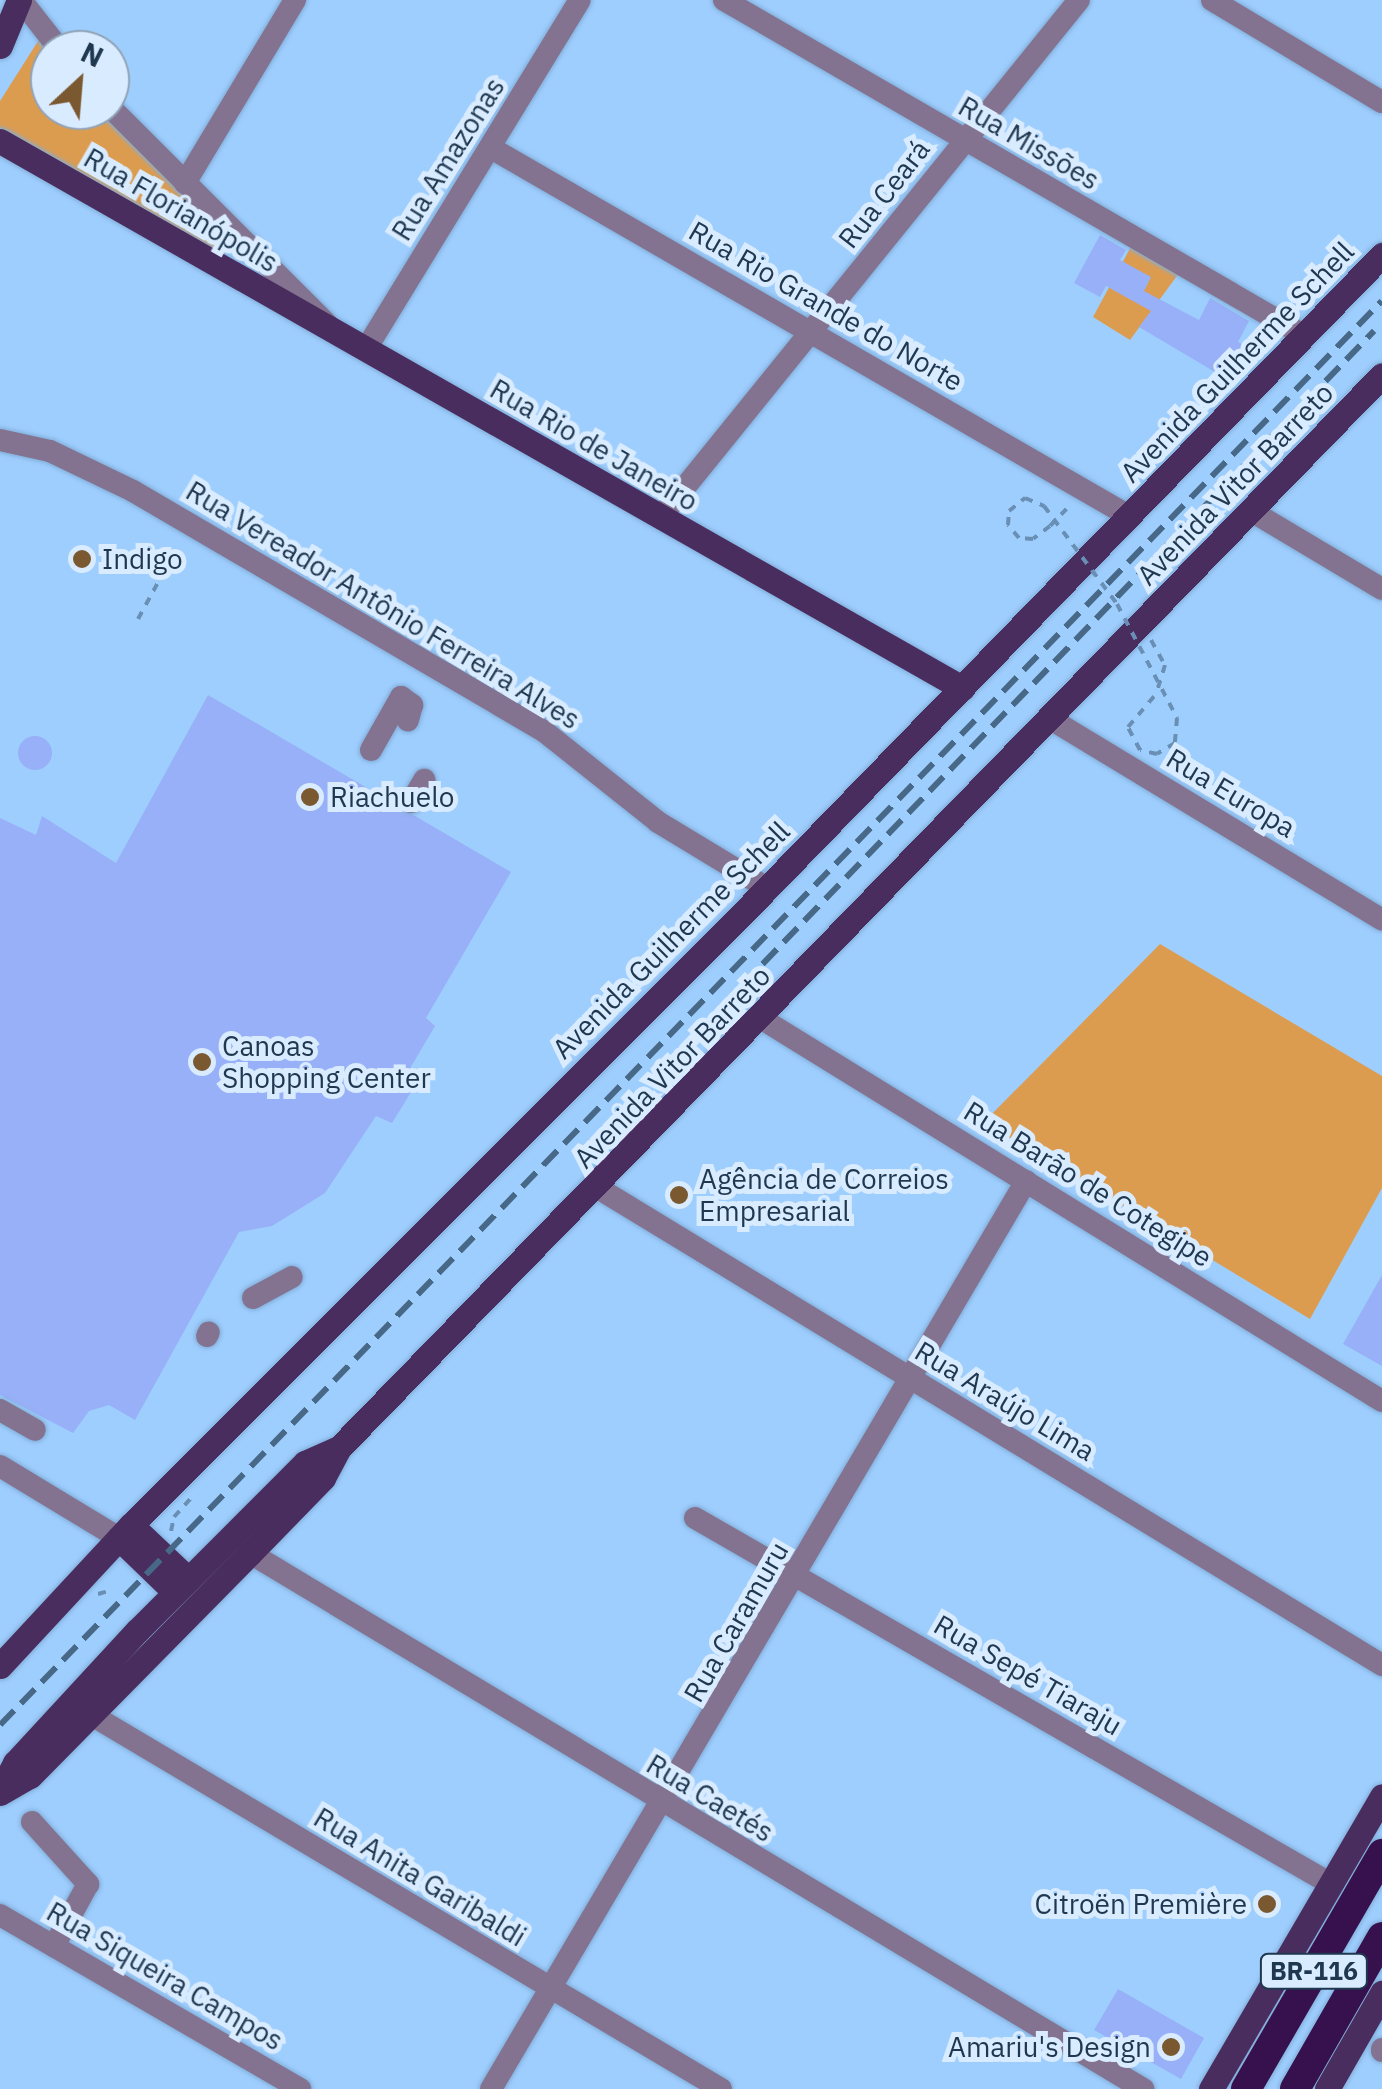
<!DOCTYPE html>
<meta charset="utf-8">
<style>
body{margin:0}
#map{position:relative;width:1382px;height:2089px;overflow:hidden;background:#9ecefe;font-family:"IBM Plex Sans",sans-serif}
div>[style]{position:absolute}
.green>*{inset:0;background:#dc9c50}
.building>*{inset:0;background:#97b0f7}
.round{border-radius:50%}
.path>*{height:4px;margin-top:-2px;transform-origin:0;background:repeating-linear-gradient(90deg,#698fb5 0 8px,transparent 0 16px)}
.roads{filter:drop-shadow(0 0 2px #82add8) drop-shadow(0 0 2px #82add8)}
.minor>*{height:22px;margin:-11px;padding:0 11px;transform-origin:11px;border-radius:11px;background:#837390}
.major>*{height:25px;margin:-12.5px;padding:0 12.5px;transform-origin:12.5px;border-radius:12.5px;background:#4a2d5f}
.highway>*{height:30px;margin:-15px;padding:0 15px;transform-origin:15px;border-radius:15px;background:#36114d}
.rail>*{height:6px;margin-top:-3px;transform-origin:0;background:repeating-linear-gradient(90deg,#486888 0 20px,transparent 0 30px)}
.path-bridge>*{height:4px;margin-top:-2px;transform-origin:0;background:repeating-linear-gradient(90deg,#698fb5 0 8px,transparent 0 16px)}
.dots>*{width:28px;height:28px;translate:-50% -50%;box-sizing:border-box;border:5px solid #d9ebfe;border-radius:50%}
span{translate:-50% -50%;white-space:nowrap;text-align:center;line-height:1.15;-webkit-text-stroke:10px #d9ebfe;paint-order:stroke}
.shield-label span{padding:2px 8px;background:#d9ebfe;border:2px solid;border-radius:8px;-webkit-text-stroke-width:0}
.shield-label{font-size:25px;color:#1f3850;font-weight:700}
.street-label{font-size:28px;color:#1f3850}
.poi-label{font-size:28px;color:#1f3850}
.left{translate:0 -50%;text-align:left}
.right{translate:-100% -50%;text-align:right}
.north{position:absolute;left:30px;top:30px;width:100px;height:100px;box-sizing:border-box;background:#d9ebfe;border:2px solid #8fa3b8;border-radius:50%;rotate:26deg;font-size:28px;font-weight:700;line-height:40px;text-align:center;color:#1f3850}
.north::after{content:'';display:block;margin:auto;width:35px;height:45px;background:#7a5830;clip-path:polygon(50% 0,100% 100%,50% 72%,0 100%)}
</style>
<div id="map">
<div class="green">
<div style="clip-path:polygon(40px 38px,50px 50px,50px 110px,106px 110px,232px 239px,218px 263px,0 128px,0 101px)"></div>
<div style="clip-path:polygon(1134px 241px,1182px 269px,1130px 340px,1093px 317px)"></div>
<div style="clip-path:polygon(1160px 944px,1382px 1076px,1382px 1188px,1310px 1319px,984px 1122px)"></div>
</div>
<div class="building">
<div style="clip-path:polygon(1100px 235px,1126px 250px,1120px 260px,1151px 277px,1144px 291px,1199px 320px,1210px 298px,1249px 321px,1238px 342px,1248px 347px,1220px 375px,1139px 327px,1151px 311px,1106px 286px,1100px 297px,1074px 283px)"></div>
<div style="clip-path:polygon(208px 695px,511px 872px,426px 1018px,435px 1026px,409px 1070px,421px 1076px,392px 1123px,376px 1116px,325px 1193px,272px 1226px,239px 1232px,135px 1420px,109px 1405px,89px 1411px,73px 1433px,0 1395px,0 818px,36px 835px,42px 816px,116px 863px)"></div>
<div class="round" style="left:18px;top:736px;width:34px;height:34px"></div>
<div style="clip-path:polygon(1382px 1275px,1382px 1366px,1343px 1344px)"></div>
<div style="clip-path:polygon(1118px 1989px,1204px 2038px,1181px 2079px,1094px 2030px)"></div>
</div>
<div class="path">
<div style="left:1050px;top:526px;width:30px;rotate:-46deg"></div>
<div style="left:138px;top:619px;width:48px;rotate:-61.3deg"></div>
<div style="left:1151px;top:640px;width:29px;rotate:61deg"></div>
<div style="left:1165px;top:665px;width:30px;rotate:107deg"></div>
<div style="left:171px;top:1531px;width:14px;rotate:-78deg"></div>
<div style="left:174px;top:1517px;width:25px;rotate:-48deg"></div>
<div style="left:98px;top:1594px;width:15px;rotate:-16deg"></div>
</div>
<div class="roads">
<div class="minor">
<div style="left:21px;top:0;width:63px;rotate:52deg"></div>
<div style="left:724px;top:0;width:671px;rotate:30.04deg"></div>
<div style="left:1212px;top:0;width:198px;rotate:31deg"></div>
<div style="left:110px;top:107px;width:307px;rotate:45deg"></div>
<div style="left:491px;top:148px;width:737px;rotate:29.98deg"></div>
<div style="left:185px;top:183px;width:214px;rotate:-59deg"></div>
<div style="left:366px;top:349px;width:409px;rotate:-58.5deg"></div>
<div style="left:0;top:440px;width:51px;rotate:12.4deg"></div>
<div style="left:50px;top:451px;width:92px;rotate:25.7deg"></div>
<div style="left:133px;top:491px;width:477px;rotate:30.3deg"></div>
<div style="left:545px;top:732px;width:144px;rotate:38.5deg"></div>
<div style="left:658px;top:822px;width:127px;rotate:31.2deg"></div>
<div style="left:1253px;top:512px;width:150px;rotate:30.8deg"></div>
<div style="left:660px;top:518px;width:666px;rotate:-51.03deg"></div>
<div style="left:1049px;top:718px;width:389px;rotate:31.2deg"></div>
<div style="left:371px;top:750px;width:61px;rotate:-60.5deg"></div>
<div style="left:401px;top:697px;width:14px;rotate:36deg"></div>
<div style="left:412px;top:705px;width:16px;rotate:105deg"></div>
<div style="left:411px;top:802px;width:26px;rotate:-59deg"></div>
<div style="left:762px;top:1019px;width:728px;rotate:31.64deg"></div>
<div style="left:598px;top:1188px;width:918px;rotate:31.32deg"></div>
<div style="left:253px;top:1298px;width:44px;rotate:-28.3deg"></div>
<div style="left:207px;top:1336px;width:4px;rotate:-63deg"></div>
<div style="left:0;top:1410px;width:40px;rotate:29.7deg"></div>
<div style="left:0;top:1466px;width:139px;rotate:31.2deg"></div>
<div style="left:695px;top:1518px;width:734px;rotate:29.92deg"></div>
<div style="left:250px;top:1553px;width:1042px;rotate:30.97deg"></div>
<div style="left:90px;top:1714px;width:734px;rotate:30.72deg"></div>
<div style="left:32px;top:1822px;width:84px;rotate:47.9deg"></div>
<div style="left:88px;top:1884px;width:71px;rotate:118.7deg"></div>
<div style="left:0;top:1915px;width:347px;rotate:30.1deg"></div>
<div style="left:1382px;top:2049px;width:2px;rotate:90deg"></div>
<div style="left:491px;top:2089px;width:1054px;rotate:-59.49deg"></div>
</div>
<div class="major">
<div style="left:0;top:46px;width:50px;rotate:-67.6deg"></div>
<div style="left:0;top:141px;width:1107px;rotate:29.62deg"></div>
<div style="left:131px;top:1525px;width:79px;rotate:43.5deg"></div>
<div style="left:119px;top:1538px;width:78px;rotate:44deg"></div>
<div style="left:0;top:1666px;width:192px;rotate:-47.1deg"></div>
<div style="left:131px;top:1525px;width:864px;rotate:-45deg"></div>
<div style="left:742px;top:914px;width:919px;rotate:-45.84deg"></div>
<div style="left:0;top:1791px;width:32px;rotate:-62deg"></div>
<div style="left:15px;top:1763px;width:180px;rotate:-47.3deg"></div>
<div style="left:137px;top:1631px;width:238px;rotate:-45deg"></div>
<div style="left:305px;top:1463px;width:37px;rotate:-24deg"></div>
<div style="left:0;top:1793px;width:34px;rotate:-30deg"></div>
<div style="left:30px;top:1776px;width:313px;rotate:-45.4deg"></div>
<div style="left:250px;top:1553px;width:105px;rotate:-45.8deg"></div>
<div style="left:323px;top:1478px;width:34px;rotate:-62deg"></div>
<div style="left:339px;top:1448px;width:1496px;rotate:-45.81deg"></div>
<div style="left:1211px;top:2089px;width:339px;rotate:-59.7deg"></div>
<div style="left:1327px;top:2089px;width:111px;rotate:-60.2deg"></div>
</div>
<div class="highway">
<div style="left:1246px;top:2089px;width:272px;rotate:-59.9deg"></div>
<div style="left:1295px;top:2089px;width:175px;rotate:-60.2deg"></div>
</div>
</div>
<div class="rail">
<div style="left:721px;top:1007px;width:940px;rotate:-45.99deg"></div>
<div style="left:0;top:1725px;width:1984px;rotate:-45.86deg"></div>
</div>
<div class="path-bridge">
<div style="left:1050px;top:526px;width:21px;rotate:143deg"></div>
<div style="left:1033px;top:539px;width:14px;rotate:-176deg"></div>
<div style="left:1019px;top:538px;width:17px;rotate:-130deg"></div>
<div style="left:1008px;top:525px;width:14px;rotate:-86deg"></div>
<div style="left:1009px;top:511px;width:21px;rotate:-39deg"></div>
<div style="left:1025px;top:498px;width:21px;rotate:23deg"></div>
<div style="left:1044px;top:506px;width:122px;rotate:53.3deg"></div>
<div style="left:1117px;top:604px;width:129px;rotate:62.2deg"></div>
<div style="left:1177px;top:718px;width:25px;rotate:95deg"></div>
<div style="left:1175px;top:743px;width:21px;rotate:149deg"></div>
<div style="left:1157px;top:754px;width:17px;rotate:-167deg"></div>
<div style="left:1140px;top:750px;width:26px;rotate:-118deg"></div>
<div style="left:1128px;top:727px;width:43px;rotate:-49.7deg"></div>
</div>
<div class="dots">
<div style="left:82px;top:559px;background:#7a5830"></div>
<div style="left:310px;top:797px;background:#7a5830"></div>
<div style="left:202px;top:1062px;background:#7a5830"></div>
<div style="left:679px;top:1195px;background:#7a5830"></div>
<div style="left:1267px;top:1904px;background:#7a5830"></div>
<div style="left:1171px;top:2047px;background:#7a5830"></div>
</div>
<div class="shield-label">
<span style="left:1314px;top:1971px">BR-116</span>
</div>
<div class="street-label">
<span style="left:1029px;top:143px;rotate:30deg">Rua Missões</span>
<span style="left:448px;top:159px;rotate:-58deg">Rua Amazonas</span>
<span style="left:884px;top:194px;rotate:-52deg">Rua Ceará</span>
<span style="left:181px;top:210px;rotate:30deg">Rua Florianópolis</span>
<span style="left:826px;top:306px;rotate:30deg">Rua Rio Grande do Norte</span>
<span style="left:1237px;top:362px;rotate:-46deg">Avenida Guilherme Schell</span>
<span style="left:594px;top:445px;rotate:30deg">Rua Rio de Janeiro</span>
<span style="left:1235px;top:484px;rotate:-46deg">Avenida Vitor Barreto</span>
<span style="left:383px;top:605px;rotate:31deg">Rua Vereador Antônio Ferreira Alves</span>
<span style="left:1231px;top:793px;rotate:31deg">Rua Europa</span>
<span style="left:671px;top:940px;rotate:-45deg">Avenida Guilherme Schell</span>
<span style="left:672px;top:1067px;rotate:-46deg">Avenida Vitor Barreto</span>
<span style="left:1088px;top:1184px;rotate:32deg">Rua Barão de Cotegipe</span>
<span style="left:1005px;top:1401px;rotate:31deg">Rua Araújo Lima</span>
<span style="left:736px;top:1622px;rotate:-60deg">Rua Caramuru</span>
<span style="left:1028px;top:1675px;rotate:30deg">Rua Sepé Tiaraju</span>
<span style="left:710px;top:1798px;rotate:31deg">Rua Caetés</span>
<span style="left:420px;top:1877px;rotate:31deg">Rua Anita Garibaldi</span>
<span style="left:165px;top:1976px;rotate:30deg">Rua Siqueira Campos</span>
</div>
<div class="poi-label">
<span class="left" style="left:102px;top:559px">Indigo</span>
<span class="left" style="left:330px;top:797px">Riachuelo</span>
<span class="left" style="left:222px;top:1062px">Canoas<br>Shopping Center</span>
<span class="left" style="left:699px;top:1195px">Agência de Correios<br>Empresarial</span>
<span class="right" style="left:1247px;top:1904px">Citroën Première</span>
<span class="right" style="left:1151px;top:2047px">Amariu's Design</span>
</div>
<div class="north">N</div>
</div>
